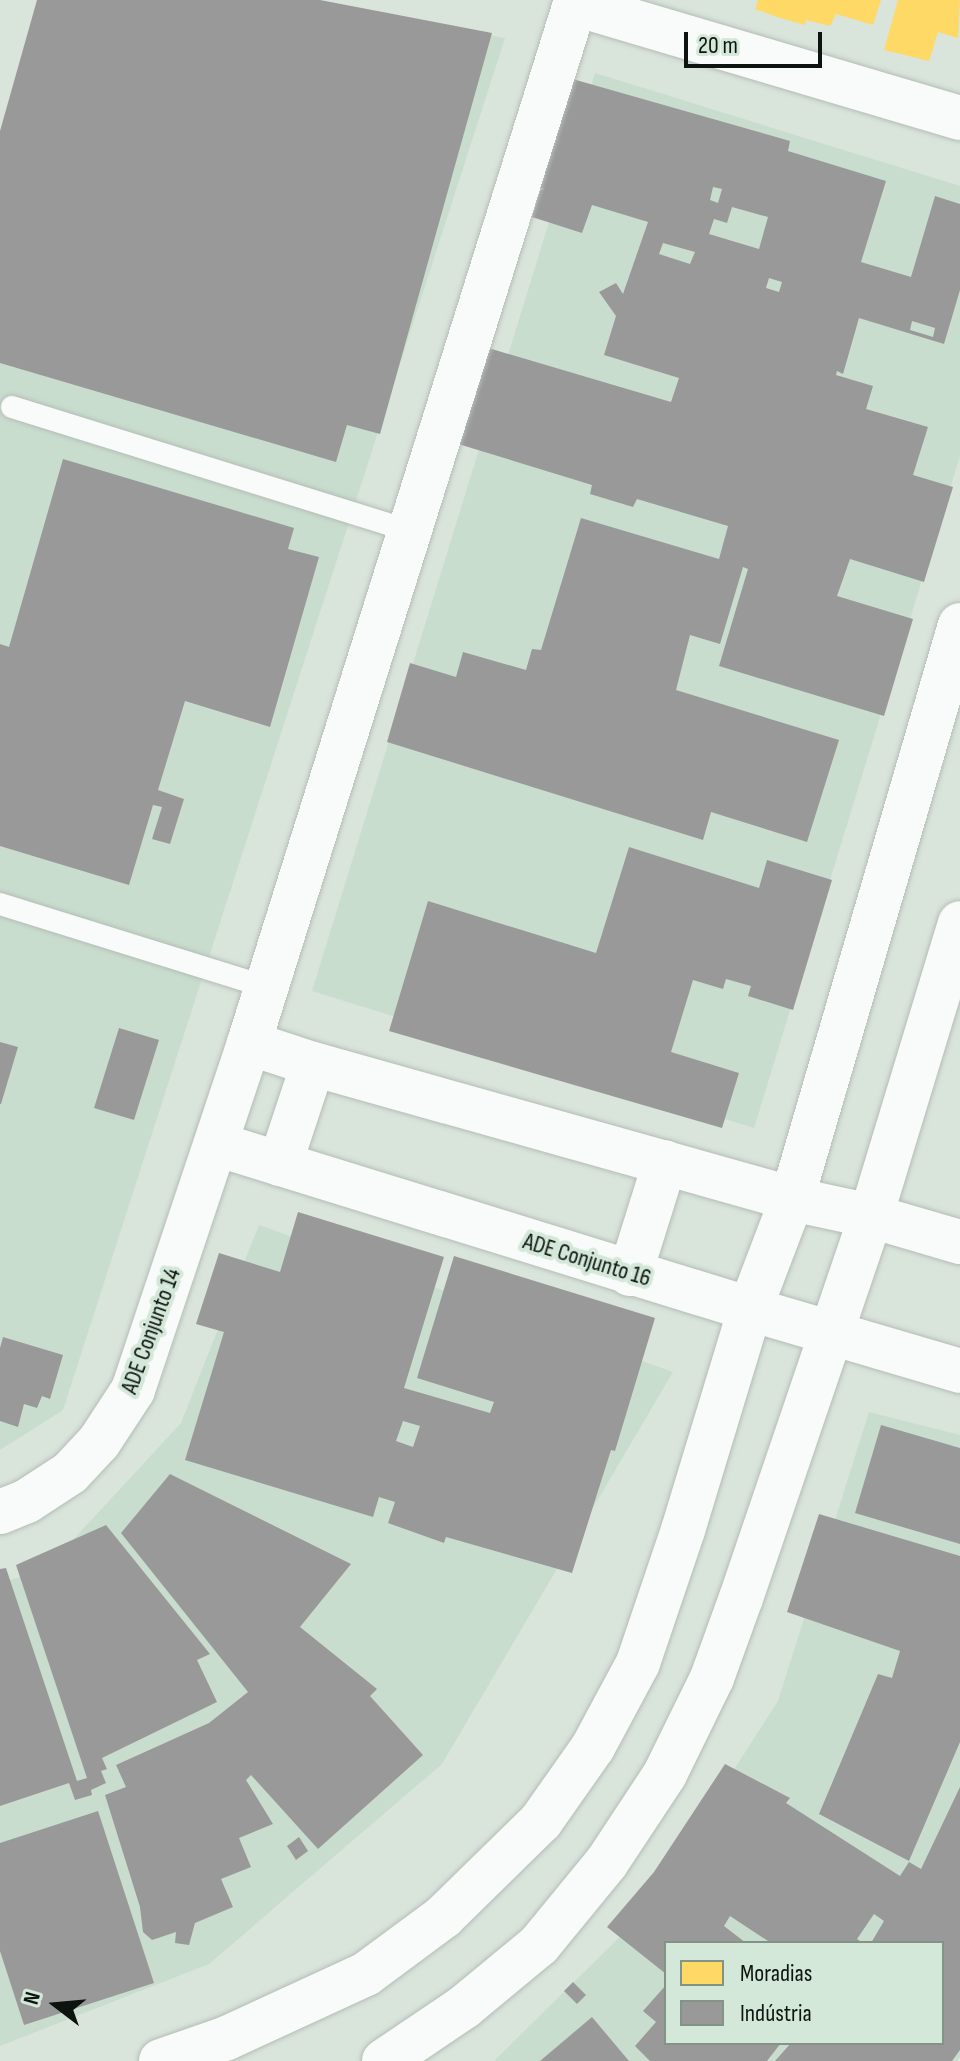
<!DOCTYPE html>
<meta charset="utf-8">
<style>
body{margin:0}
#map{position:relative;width:960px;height:2061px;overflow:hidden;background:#d9e4db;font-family:"Sofia Sans Condensed",sans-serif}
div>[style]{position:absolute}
.built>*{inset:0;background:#c9ddce}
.homes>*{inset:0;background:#ffd966}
.industry>*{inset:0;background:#999}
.roads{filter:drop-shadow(0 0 2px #b4bdb6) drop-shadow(0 0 2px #b4bdb6)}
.lane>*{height:22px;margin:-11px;padding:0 11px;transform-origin:11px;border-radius:11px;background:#f9fbfa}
.street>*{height:44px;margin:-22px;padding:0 22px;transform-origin:22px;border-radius:22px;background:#f9fbfa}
.secondary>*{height:44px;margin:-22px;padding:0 22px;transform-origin:22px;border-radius:22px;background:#f9fbfa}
span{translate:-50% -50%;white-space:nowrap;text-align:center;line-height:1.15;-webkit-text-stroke:8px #d4e8d9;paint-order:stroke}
.street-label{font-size:24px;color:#0d140f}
.legend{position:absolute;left:664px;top:1941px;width:280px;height:104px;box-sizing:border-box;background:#d4e8d9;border:2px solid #849388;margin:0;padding:10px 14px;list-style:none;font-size:24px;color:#0d140f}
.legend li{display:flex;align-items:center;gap:16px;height:40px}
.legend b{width:40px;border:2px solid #849388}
.north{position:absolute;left:16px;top:1965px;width:80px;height:80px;-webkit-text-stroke:6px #d4e8d9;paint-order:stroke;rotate:286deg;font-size:22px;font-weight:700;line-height:32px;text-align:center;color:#0d140f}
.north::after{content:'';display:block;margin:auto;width:28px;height:36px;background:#0d140f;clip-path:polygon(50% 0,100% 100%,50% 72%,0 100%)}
.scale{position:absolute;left:684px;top:32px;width:138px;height:36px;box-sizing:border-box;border:4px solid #0d140f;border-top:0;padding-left:10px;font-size:24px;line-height:28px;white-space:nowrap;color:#0d140f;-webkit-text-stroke:6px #d4e8d9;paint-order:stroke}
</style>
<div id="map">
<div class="built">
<div style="clip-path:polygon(275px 0,505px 38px,63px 1410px,0 1450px,0 347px)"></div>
<div style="clip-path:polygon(595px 73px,960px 186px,960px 456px,754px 1128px,312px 991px)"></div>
<div style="clip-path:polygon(259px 1225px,673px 1372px,442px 1764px,209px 1964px,0 2046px,0 1583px,46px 1569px,181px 1423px)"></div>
<div style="clip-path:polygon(evenodd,869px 1412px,960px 1435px,960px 2057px,957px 2061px,494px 2061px,638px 1919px,778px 1701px,869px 1412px,666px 1943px,942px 1943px,942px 2043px,666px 2043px,666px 1943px)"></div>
</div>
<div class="homes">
<div style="clip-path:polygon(758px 0,881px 0,873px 25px,836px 14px,830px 26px,806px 20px,805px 25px,780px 18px,755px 9px)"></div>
<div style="clip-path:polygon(898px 0,960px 0,958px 38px,938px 32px,929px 61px,884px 50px)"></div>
</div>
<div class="industry">
<div style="clip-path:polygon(37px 0,320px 0,492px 33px,380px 434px,347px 425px,336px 462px,0 363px,0 131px)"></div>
<div style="clip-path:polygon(evenodd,569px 78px,790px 141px,788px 151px,886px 181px,861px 262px,911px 277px,935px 196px,960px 204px,960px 290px,944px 344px,859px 318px,843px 374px,837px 371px,836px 375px,873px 386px,866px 409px,928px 427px,913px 475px,953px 487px,924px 582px,850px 559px,837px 596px,913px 619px,884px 716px,719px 666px,748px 569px,743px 567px,720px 644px,690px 635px,676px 690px,839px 740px,807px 842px,711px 812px,703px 840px,387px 742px,410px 663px,456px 677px,463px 652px,526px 670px,532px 649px,541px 650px,581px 518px,719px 559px,728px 526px,637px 499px,633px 507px,590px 494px,592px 485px,455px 443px,485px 347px,671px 402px,679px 378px,604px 355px,616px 316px,599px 292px,616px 283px,623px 294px,648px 222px,592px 205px,582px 233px,532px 217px,540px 190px,544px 189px,536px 187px,569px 78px,713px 187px,722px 189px,718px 203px,710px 200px,713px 187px,569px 78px,732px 207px,768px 217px,759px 249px,709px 234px,714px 219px,727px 223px,732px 207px,569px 78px,663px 243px,695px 252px,690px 264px,659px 254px,663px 243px,569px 78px,769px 278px,782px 282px,779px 292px,766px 288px,769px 278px,569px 78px,912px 321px,935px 328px,933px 337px,910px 330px,912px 321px)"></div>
<div style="clip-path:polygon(63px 459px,294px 528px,288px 549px,319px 557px,270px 727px,185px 701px,158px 790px,184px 799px,170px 844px,152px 839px,162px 807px,153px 805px,129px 885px,0 846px,0 644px,9px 647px)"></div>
<div style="clip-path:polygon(629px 847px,759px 888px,767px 860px,832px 880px,793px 1010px,748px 996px,751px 986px,726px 979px,723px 989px,693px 980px,671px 1052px,739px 1073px,722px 1128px,389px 1031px,428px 901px,596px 953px)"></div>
<div style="clip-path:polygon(119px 1028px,159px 1040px,134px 1120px,94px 1108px)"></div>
<div style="clip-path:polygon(0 1042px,18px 1047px,1px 1104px,0 1104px)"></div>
<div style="clip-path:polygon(evenodd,298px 1212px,444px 1257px,404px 1388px,490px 1413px,494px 1402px,417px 1378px,454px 1256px,655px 1318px,615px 1451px,611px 1450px,572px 1573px,446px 1537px,444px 1543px,388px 1523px,395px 1502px,379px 1497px,373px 1517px,185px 1460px,224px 1332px,196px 1324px,219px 1253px,280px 1272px,298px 1212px,403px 1421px,420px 1426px,413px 1447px,396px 1441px,403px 1421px)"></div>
<div style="clip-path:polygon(3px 1337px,63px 1355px,50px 1399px,42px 1396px,37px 1408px,24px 1404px,18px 1427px,0 1421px,0 1348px)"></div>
<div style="clip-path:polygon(881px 1425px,960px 1448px,960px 1544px,855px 1513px)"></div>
<div style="clip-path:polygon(170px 1474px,351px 1564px,300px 1627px,377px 1689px,370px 1696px,423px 1755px,318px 1849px,251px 1775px,246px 1780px,273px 1824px,239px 1838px,251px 1867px,221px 1879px,233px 1907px,195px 1923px,189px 1945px,175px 1943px,176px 1932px,152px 1940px,143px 1932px,140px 1907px,105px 1795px,126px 1787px,116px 1765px,209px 1723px,248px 1692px,121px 1533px)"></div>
<div style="clip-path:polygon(819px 1514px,960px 1556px,960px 1742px,909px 1861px,819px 1814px,878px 1674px,892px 1678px,900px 1651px,787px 1612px)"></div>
<div style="clip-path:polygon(106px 1525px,210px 1654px,197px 1660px,217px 1702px,102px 1758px,107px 1769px,101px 1771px,106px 1783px,91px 1790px,92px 1795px,75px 1800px,69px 1783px,0 1806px,0 1569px,6px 1568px,77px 1781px,87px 1778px,16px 1565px)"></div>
<div style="clip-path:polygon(725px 1764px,790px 1798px,786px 1803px,900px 1876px,909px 1862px,921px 1869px,960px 1787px,960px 2050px,952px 2061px,775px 2061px,791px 2043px,942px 2043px,942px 1943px,871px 1943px,884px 1921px,874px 1914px,857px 1939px,863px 1943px,771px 1943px,730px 1916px,724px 1926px,746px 1943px,666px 1943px,666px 1974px,607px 1927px,654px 1872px)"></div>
<div style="clip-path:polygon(98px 1811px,154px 1983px,24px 2025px,0 1951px,0 1843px)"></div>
<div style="clip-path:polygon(299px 1837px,308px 1851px,296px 1860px,287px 1846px)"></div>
<div style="clip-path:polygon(573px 1982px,586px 1995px,577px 2004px,564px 1991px)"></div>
<div style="clip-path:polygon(666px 1985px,666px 2043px,781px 2043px,767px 2061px,650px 2061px,635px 2046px,656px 2022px,643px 2011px)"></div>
<div style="clip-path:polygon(592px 2017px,629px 2061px,540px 2061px)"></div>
</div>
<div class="roads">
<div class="lane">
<div style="left:12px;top:407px;width:417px;rotate:17.3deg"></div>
<div style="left:0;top:904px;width:280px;rotate:17.3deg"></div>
</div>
<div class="street">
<div style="left:249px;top:1043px;width:67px;rotate:18.2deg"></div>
<div style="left:313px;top:1064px;width:498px;rotate:15.7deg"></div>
<div style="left:216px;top:1144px;width:559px;rotate:17.17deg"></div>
<div style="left:280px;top:1164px;width:105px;rotate:-71.7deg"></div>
<div style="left:630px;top:1274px;width:117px;rotate:-72.6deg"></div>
<div style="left:0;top:1512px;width:29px;rotate:-22deg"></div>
<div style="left:27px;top:1501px;width:51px;rotate:-33.1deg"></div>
<div style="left:70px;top:1473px;width:42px;rotate:-46.9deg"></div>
<div style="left:99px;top:1442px;width:62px;rotate:-56.8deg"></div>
<div style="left:133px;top:1390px;width:366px;rotate:-71.5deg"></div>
<div style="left:249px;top:1043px;width:1089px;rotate:-72.58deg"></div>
<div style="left:575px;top:4px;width:402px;rotate:16.5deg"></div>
</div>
<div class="secondary">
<div style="left:792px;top:1199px;width:81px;rotate:12.1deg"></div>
<div style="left:871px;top:1216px;width:93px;rotate:16.3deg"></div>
<div style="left:750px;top:1309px;width:219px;rotate:16.4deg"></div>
<div style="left:161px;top:2061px;width:70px;rotate:-19.2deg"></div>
<div style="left:227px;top:2038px;width:153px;rotate:-24.7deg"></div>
<div style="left:366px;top:1974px;width:96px;rotate:-36.5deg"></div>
<div style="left:443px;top:1917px;width:137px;rotate:-44.4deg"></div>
<div style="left:541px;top:1821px;width:90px;rotate:-54.9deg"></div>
<div style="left:593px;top:1747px;width:95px;rotate:-61.8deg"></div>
<div style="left:638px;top:1663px;width:140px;rotate:-71.3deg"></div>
<div style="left:683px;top:1530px;width:231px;rotate:-73.1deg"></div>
<div style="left:750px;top:1309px;width:118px;rotate:-69.1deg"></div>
<div style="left:792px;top:1199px;width:598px;rotate:-73.69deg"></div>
<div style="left:384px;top:2061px;width:97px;rotate:-34deg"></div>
<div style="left:464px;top:2007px;width:97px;rotate:-39.6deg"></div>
<div style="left:539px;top:1945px;width:107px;rotate:-50.7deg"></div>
<div style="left:607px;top:1862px;width:105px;rotate:-56.6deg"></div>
<div style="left:665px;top:1774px;width:107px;rotate:-63.9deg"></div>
<div style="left:712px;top:1678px;width:85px;rotate:-70.1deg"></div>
<div style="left:741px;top:1598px;width:404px;rotate:-71.2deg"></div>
<div style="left:871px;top:1216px;width:306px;rotate:-73.1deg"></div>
</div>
</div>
<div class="street-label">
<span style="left:587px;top:1260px;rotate:17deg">ADE Conjunto 16</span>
<span style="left:151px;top:1331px;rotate:-70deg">ADE Conjunto 14</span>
</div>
<ul class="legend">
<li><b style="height:22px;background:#ffd966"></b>Moradias</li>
<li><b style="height:22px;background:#999"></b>Indústria</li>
</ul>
<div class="north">N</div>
<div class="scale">20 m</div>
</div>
